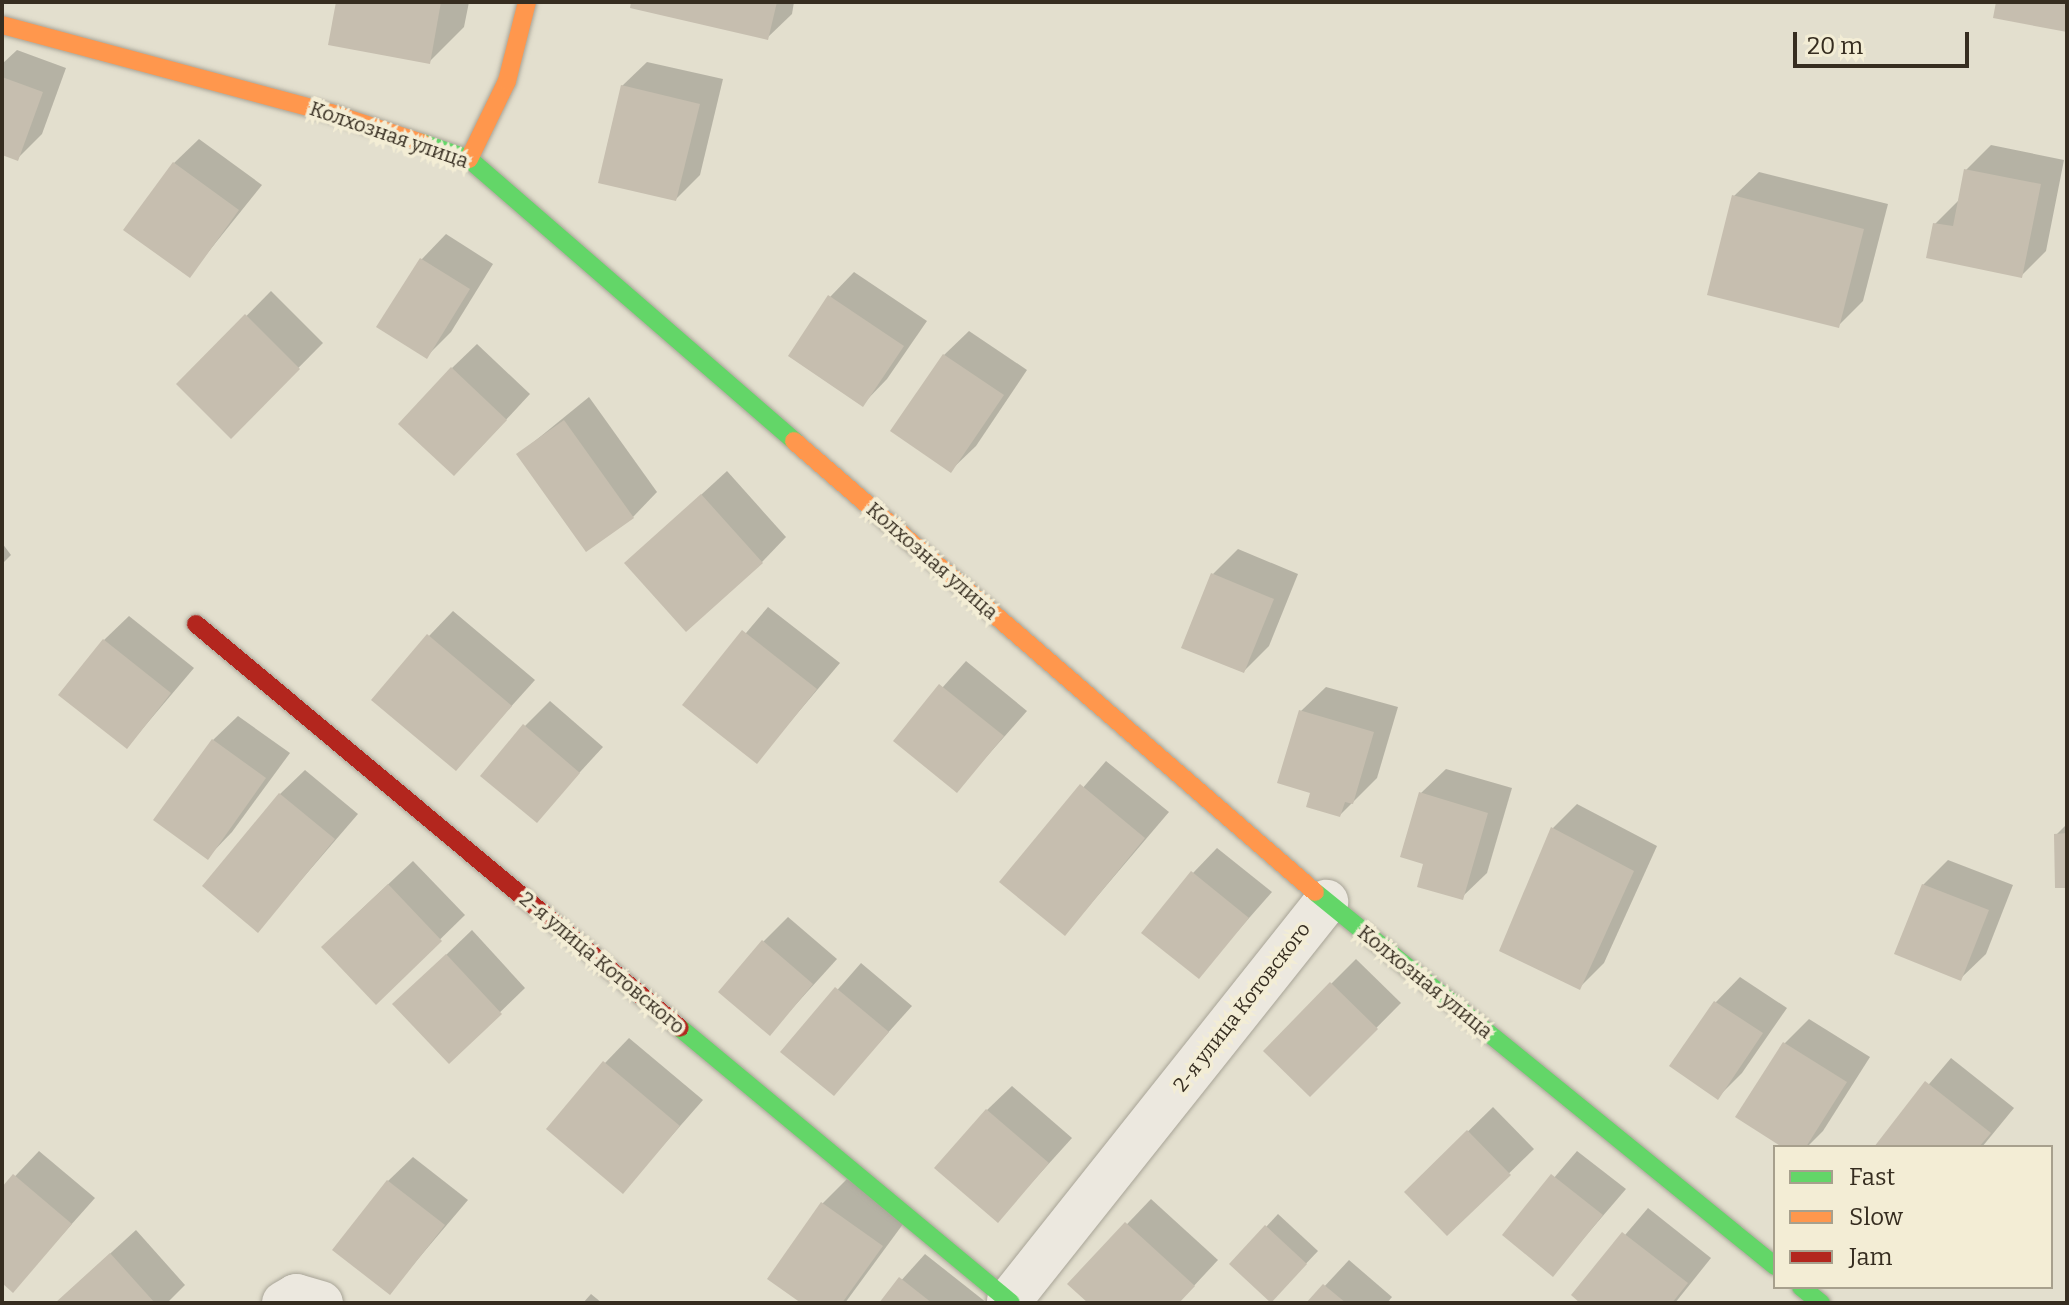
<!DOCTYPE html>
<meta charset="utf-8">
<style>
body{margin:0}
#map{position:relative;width:2069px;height:1305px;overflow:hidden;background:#e3dfce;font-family:Bitter,serif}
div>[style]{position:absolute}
.shadow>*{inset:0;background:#0003}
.building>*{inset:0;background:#c6beaf}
.roads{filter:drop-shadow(0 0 2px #a8a497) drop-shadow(0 0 2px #a8a497)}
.street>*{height:44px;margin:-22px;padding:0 22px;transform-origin:22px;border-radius:22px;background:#ece8df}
.fast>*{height:18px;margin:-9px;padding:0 9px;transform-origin:9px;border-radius:9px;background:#63d668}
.slow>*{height:18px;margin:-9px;padding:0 9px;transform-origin:9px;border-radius:9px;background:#ff974d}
.jam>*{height:18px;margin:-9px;padding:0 9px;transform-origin:9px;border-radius:9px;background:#b3261e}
span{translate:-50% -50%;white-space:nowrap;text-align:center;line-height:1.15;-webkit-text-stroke:7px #f3edd5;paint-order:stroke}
.street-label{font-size:20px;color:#362d20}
.frame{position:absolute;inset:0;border:4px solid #362d20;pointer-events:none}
.legend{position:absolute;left:1773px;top:1145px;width:280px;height:144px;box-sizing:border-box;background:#f3edd5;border:2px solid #a7a08d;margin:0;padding:10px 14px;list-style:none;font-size:24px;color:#362d20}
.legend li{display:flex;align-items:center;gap:16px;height:40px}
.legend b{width:40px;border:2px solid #a7a08d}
.scale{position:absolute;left:1793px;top:32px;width:176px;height:36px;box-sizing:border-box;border:4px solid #362d20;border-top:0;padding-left:10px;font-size:24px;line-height:28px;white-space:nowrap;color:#362d20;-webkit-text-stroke:6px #f3edd5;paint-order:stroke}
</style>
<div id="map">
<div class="shadow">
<div style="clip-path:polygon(338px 2px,469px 2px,464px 27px,429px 62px)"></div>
<div style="clip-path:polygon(633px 2px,794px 2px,792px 14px,767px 38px)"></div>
<div style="clip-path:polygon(17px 50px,66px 68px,42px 134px,17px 159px,2px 153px,2px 64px)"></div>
<div style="clip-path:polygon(647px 62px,723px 79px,700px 175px,676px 199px,622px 86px)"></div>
<div style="clip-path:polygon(199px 139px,262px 185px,189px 276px,174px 163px)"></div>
<div style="clip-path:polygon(1991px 145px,2064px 160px,2046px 251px,2022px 275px,1935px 224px,1960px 199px,1966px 170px)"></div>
<div style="clip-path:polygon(1759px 172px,1888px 204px,1863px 301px,1838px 326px,1734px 196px)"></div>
<div style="clip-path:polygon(446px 234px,493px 264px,451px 332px,426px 357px,379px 327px,422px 259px)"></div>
<div style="clip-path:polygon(854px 272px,927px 321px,887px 379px,863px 404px,830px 297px)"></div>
<div style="clip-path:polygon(271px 291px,323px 343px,231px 436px,179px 384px)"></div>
<div style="clip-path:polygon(969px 331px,1027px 370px,976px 446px,951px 470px,944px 355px)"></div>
<div style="clip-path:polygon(477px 344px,530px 394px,479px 449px,452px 368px)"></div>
<div style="clip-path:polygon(589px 397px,657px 492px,633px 517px,519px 454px)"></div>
<div style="clip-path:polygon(727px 471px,786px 537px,762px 562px,627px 563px)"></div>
<div style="clip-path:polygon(2px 543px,11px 555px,2px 564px)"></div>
<div style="clip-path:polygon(1238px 549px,1298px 574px,1269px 646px,1244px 671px,1213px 574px)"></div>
<div style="clip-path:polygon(768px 607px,840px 663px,756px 762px,685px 705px)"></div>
<div style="clip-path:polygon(453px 611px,535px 680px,456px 768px,429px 636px)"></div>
<div style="clip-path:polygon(129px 616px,194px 668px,127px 747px,104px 640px)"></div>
<div style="clip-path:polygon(966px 661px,1027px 711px,957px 790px,895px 741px)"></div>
<div style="clip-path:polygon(1326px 687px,1398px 707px,1377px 778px,1340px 815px,1312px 791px,1301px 711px)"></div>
<div style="clip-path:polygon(550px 701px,603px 747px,536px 820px,525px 726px)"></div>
<div style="clip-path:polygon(238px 716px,290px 753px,232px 832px,208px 857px,213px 740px)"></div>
<div style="clip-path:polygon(1106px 761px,1169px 812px,1065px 934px,1002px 882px)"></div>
<div style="clip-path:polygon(1446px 769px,1512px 788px,1487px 873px,1462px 897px,1426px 863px,1421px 793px)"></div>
<div style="clip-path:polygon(305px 770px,358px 814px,258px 930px,280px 794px)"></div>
<div style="clip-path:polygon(1577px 804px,1657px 846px,1604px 963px,1579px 988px,1553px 828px)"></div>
<div style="clip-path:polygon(2067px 824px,2067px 886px,2056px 835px)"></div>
<div style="clip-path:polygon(1217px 848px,1272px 892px,1198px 976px,1193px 873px)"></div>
<div style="clip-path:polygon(1948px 860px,2013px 885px,1986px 954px,1961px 978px,1923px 885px)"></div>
<div style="clip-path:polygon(413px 861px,465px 915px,376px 1002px,348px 922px)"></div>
<div style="clip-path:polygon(788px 917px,837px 959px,770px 1033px,763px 942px)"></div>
<div style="clip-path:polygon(472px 930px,525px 988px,449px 1062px,420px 980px)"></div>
<div style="clip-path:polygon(1356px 959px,1401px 1003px,1310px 1095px,1331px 984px)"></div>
<div style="clip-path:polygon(861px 963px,912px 1006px,834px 1093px,783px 1052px)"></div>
<div style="clip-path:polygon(1740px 977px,1787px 1008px,1742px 1073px,1718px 1097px,1672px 1066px,1716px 1002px)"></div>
<div style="clip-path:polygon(1809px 1019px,1870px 1057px,1823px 1131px,1807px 1147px,1785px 1147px,1785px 1043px)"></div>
<div style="clip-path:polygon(629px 1038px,703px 1100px,623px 1191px,605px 1063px)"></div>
<div style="clip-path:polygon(1951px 1058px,2014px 1108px,1982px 1147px,1876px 1147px)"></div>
<div style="clip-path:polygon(1012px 1086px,1072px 1138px,997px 1221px,987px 1110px)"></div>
<div style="clip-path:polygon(1493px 1107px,1534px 1149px,1447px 1234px,1406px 1192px)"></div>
<div style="clip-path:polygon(39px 1151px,95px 1198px,13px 1290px,2px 1281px,2px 1190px)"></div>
<div style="clip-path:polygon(1577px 1151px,1626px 1189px,1553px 1274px,1505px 1235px)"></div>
<div style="clip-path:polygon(413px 1157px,468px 1200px,390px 1292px,388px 1181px)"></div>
<div style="clip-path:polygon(847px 1179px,906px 1220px,845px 1303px,805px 1303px,822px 1204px)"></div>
<div style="clip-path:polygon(1151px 1199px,1218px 1260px,1178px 1303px,1091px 1303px,1070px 1284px)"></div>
<div style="clip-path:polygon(1648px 1208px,1711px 1258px,1675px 1303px,1583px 1303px,1574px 1295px)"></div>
<div style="clip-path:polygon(1278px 1214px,1318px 1251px,1283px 1288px,1266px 1227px)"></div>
<div style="clip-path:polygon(136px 1230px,185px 1285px,167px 1303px,56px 1303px)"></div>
<div style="clip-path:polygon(925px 1254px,987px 1303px,881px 1303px)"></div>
<div style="clip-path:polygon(1349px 1260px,1392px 1297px,1387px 1303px,1309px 1303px)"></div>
<div style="clip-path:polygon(591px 1294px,602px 1303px,583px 1303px)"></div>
</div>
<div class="building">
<div style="clip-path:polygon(336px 2px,441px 2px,430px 64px,328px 45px)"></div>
<div style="clip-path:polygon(631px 2px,777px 2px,768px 40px,630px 8px)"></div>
<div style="clip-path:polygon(1996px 2px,2067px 2px,2067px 32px,1993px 18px)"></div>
<div style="clip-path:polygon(2px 77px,43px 92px,18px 161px,2px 155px)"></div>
<div style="clip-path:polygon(621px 85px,700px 104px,676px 201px,598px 183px)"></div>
<div style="clip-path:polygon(173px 162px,239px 210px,190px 278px,123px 230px)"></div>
<div style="clip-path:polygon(1964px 169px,2041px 184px,2022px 278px,1926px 258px,1933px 223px,1953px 226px)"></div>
<div style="clip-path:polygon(1732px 195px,1864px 229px,1839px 328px,1707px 295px)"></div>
<div style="clip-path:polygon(420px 258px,470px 289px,427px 359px,376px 327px)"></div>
<div style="clip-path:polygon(828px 295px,904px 346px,863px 407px,788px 356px)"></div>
<div style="clip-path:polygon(245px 314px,300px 369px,231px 439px,176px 384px)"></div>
<div style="clip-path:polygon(943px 354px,1004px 395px,951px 473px,890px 431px)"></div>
<div style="clip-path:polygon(451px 367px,507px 420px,454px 476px,398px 424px)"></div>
<div style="clip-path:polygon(564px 420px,634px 518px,586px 552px,516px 454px)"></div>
<div style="clip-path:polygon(701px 494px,763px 563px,686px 632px,624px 563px)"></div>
<div style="clip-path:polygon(1211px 573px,1274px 599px,1244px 673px,1181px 648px)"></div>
<div style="clip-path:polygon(742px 630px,817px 689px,757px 764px,682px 705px)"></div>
<div style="clip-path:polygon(427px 634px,512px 706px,456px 771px,371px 700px)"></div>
<div style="clip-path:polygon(103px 639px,171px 693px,127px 749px,58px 695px)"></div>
<div style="clip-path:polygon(939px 684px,1004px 736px,957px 793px,893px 741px)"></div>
<div style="clip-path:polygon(1299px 710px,1374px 732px,1353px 804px,1345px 802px,1340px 817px,1306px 807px,1310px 793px,1277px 783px)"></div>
<div style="clip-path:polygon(523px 724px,580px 773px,537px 823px,480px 776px)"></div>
<div style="clip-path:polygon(212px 739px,266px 778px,208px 860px,153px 820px)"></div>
<div style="clip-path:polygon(1080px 784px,1145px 838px,1065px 936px,999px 882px)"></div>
<div style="clip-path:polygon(1419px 792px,1488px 813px,1463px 900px,1417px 887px,1423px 864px,1400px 857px)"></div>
<div style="clip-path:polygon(279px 793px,335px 839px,258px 933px,202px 886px)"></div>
<div style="clip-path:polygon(1551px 827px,1634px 871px,1580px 990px,1499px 951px)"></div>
<div style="clip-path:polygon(2067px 833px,2067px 888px,2055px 888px,2054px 834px)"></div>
<div style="clip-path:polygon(1191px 871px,1249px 918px,1199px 979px,1141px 933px)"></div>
<div style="clip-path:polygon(388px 884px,442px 941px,376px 1005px,321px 947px)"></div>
<div style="clip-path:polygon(1922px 884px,1989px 910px,1961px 981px,1894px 954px)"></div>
<div style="clip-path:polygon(762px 940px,813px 984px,770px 1036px,718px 992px)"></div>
<div style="clip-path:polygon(446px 954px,502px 1014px,449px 1064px,392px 1004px)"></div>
<div style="clip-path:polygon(1330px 982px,1378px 1029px,1310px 1097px,1263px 1051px)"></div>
<div style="clip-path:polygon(835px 987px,889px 1032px,834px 1096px,780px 1052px)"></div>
<div style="clip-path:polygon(1714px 1001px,1763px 1033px,1718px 1100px,1669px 1066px)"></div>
<div style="clip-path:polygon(1783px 1042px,1847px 1082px,1806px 1147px,1782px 1147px,1735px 1117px)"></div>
<div style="clip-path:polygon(603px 1061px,680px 1126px,623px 1194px,546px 1129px)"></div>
<div style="clip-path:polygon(1925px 1081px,1991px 1133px,1979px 1147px,1874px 1147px)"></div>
<div style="clip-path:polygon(986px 1109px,1049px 1163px,998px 1223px,934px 1168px)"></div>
<div style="clip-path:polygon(1467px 1130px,1511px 1175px,1447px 1236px,1404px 1192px)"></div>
<div style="clip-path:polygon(13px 1174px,72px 1224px,13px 1293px,2px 1283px,2px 1187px)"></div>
<div style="clip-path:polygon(1551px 1174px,1603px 1215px,1553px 1277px,1502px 1235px)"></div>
<div style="clip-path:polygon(387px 1180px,445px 1225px,390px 1295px,332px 1250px)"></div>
<div style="clip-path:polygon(821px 1202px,883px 1246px,842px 1303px,801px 1303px,767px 1279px)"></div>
<div style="clip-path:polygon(1125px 1222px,1195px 1286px,1179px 1303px,1088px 1303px,1067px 1284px)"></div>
<div style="clip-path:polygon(1265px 1225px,1307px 1264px,1271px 1303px,1229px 1264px)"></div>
<div style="clip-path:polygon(1622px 1232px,1688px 1283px,1672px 1303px,1580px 1303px,1571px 1295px)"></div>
<div style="clip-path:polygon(110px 1253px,155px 1303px,55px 1303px)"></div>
<div style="clip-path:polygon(899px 1277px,932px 1303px,879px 1303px)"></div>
<div style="clip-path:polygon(1323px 1284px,1346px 1303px,1306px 1303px)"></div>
</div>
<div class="roads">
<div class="street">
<div style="left:1009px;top:1301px;width:510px;rotate:-51.53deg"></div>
<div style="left:284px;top:1303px;width:14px;rotate:-30deg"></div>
<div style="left:296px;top:1296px;width:26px;rotate:16deg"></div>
</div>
<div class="fast">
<div style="left:422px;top:143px;width:50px;rotate:18.8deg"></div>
<div style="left:469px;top:159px;width:430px;rotate:40.9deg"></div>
<div style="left:1315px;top:892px;width:593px;rotate:39.11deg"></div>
<div style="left:680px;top:1028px;width:430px;rotate:39.7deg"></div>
<div style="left:1801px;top:1287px;width:26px;rotate:39deg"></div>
</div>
<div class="slow">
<div style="left:2px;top:25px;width:341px;rotate:15deg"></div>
<div style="left:331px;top:113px;width:96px;rotate:18.2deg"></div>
<div style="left:469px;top:159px;width:87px;rotate:-64deg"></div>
<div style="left:507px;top:81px;width:81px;rotate:-75.8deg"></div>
<div style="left:794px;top:441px;width:689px;rotate:40.88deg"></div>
</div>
<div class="jam">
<div style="left:196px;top:624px;width:630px;rotate:39.85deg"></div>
</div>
</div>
<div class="street-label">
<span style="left:389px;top:135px;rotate:19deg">Колхозная улица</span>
<span style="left:932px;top:561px;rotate:41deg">Колхозная улица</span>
<span style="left:602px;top:963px;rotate:40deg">2-я улица Котовского</span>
<span style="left:1425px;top:982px;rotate:39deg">Колхозная улица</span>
<span style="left:1242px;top:1007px;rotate:-52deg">2-я улица Котовского</span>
</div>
<div class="frame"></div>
<ul class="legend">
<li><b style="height:10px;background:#63d668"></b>Fast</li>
<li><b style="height:10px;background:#ff974d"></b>Slow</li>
<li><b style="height:10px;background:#b3261e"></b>Jam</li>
</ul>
<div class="scale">20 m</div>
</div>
